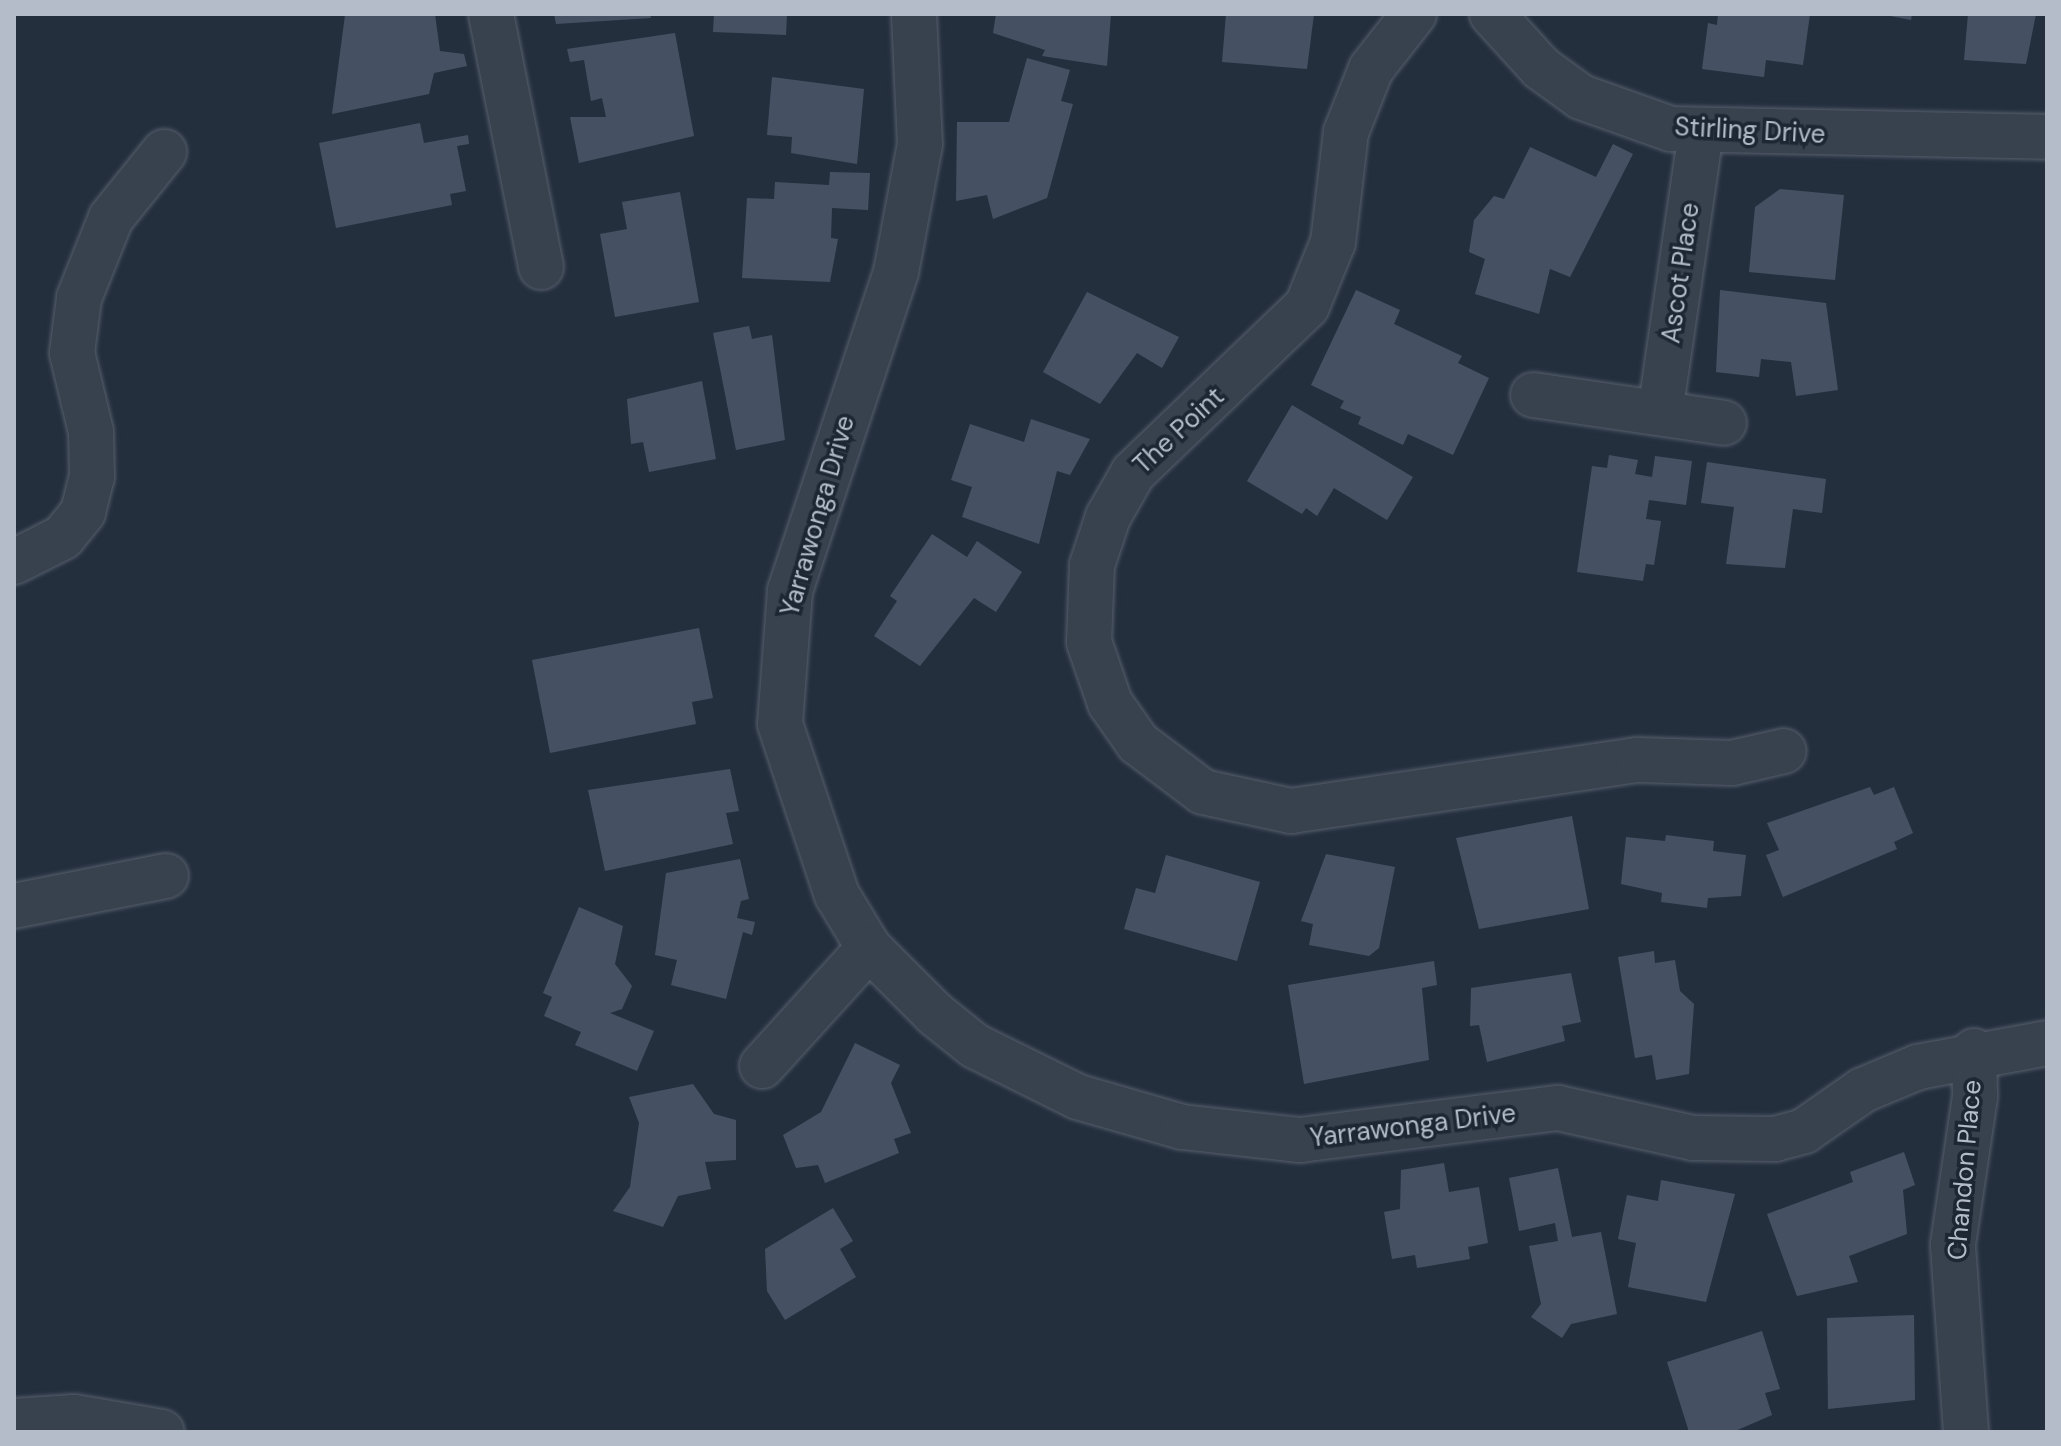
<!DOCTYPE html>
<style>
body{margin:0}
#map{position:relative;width:2061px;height:1446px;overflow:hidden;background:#242f3e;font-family:"DM Sans",sans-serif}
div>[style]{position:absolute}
.building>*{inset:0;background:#455162}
.roads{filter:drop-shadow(0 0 2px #565f6c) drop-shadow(0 0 2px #565f6c)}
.minor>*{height:44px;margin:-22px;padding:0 22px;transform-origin:22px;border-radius:22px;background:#38414e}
span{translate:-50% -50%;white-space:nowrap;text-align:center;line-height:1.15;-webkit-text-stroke:7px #1d2633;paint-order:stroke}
.street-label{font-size:26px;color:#b4bcc9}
.frame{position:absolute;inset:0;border:16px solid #b4bcc9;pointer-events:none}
</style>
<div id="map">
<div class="building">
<div style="clip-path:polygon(435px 14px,440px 51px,464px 54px,467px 66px,434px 73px,429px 94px,332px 114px,345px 15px)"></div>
<div style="clip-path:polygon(554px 14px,650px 14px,651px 18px,556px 24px)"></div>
<div style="clip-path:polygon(714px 14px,787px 14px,786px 35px,713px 32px)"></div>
<div style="clip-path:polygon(996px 14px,1111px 14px,1107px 66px,1042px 56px,1045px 50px,993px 33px)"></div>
<div style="clip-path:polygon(1226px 14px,1314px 14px,1307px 69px,1222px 62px)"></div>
<div style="clip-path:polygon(1718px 14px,1810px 14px,1803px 65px,1766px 60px,1764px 77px,1702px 69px,1708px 23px,1717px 25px)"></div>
<div style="clip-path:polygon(1880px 14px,1912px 14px,1911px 20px)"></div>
<div style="clip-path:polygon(1968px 14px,2036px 14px,2026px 64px,1964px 60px)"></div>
<div style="clip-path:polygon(675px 33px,694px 136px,579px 163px,570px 117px,606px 117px,602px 98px,591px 101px,584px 60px,570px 62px,567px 49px)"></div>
<div style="clip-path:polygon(1027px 58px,1070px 70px,1061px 101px,1073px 104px,1047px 198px,993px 219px,987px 195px,956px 201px,957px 122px,1009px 122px)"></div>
<div style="clip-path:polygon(772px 77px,864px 89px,857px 164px,791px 153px,792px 137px,767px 135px)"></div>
<div style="clip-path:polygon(420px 123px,424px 143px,468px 135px,469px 144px,457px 146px,466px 191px,450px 194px,452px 205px,336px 228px,319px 143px)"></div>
<div style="clip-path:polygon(1613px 144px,1633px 154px,1570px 277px,1550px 269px,1539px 314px,1475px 294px,1485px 259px,1469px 252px,1474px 220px,1494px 196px,1504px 199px,1530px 147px,1596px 177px)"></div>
<div style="clip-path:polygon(830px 172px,870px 173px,868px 210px,832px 208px,831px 238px,838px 239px,830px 282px,742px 278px,747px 198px,774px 199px,775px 182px,829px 185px)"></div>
<div style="clip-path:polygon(1780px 189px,1844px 195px,1835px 280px,1749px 272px,1755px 207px)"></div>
<div style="clip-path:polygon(680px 192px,699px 302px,615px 317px,600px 234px,627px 229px,622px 202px)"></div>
<div style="clip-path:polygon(1356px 290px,1400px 310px,1394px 324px,1462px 356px,1458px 363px,1489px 378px,1453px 455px,1408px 434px,1403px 445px,1358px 424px,1361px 417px,1340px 408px,1344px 401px,1311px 385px)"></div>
<div style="clip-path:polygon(1720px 290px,1826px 303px,1838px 390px,1796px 396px,1791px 362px,1761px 359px,1759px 377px,1716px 372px)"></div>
<div style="clip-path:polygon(1087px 292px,1179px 337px,1162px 368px,1137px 353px,1100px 404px,1043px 372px)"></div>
<div style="clip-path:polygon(749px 326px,752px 339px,772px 335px,785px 440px,736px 450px,713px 333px)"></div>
<div style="clip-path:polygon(702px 381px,716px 459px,649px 472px,643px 442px,631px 444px,627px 399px)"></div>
<div style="clip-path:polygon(1292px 405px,1413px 477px,1387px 520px,1334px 488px,1317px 516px,1306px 508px,1302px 514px,1247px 481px)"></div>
<div style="clip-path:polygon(1031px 419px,1090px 439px,1070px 475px,1057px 471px,1039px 544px,962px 517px,972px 487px,951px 480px,970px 424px,1024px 442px)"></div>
<div style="clip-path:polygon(1609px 455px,1638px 460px,1635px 474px,1652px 477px,1655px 456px,1692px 461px,1686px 505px,1649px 500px,1646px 519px,1661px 521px,1654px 565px,1646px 564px,1643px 581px,1577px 572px,1592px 466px,1607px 468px)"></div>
<div style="clip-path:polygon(1707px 462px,1826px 479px,1822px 513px,1793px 509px,1785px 568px,1726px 564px,1734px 507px,1701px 503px)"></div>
<div style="clip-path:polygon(932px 534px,967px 557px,977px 541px,1022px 572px,996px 612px,974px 598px,920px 666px,874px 636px,897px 601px,890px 596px)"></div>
<div style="clip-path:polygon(699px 628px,713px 698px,692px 702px,696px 724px,550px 753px,532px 660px)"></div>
<div style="clip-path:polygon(730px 769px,739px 811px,726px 813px,733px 844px,605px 871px,588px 790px)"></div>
<div style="clip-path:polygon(1870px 787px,1874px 795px,1894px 787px,1913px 833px,1894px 842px,1897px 849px,1783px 897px,1766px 855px,1779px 850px,1767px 823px)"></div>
<div style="clip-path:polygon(1572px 816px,1589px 909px,1479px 929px,1456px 838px)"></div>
<div style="clip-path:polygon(1666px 835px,1714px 841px,1713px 851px,1746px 855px,1741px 896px,1708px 898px,1707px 908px,1661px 902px,1662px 893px,1621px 884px,1626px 837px,1665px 841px)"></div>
<div style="clip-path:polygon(1326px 854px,1395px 867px,1379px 948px,1369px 956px,1309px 945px,1313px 924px,1301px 921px)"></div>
<div style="clip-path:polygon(1166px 855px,1260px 882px,1237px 961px,1124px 929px,1136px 888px,1155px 893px)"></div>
<div style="clip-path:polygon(740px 859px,749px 899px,741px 901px,737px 918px,755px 922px,752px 935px,743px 932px,726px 999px,671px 985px,677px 960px,655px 955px,666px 873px)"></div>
<div style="clip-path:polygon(579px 907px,623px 926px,615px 964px,632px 986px,622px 1009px,610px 1013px,654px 1031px,637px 1071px,575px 1045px,581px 1032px,544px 1016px,552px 997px,543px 993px)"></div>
<div style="clip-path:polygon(1654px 951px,1655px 963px,1675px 960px,1680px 991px,1694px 1004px,1689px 1074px,1656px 1080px,1652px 1055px,1635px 1058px,1618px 957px)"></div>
<div style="clip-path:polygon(1434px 961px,1437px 985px,1422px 988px,1429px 1060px,1304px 1084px,1288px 985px)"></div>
<div style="clip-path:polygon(1571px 973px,1581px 1022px,1562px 1026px,1565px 1041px,1487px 1062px,1479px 1025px,1470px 1026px,1471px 988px)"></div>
<div style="clip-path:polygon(855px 1043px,900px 1065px,891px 1083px,911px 1133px,894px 1139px,899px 1153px,825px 1183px,818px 1165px,796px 1168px,783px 1135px,821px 1112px)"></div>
<div style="clip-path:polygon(693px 1084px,714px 1114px,736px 1120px,736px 1160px,705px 1162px,711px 1189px,678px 1196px,663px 1227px,613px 1211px,630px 1187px,639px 1123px,629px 1097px)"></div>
<div style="clip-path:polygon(1904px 1152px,1915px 1185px,1903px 1190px,1907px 1234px,1849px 1256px,1858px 1282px,1797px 1296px,1767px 1214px,1853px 1182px,1850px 1172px)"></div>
<div style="clip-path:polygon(1444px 1163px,1449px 1192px,1479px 1187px,1488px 1243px,1468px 1247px,1470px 1259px,1417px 1268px,1415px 1255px,1392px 1259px,1384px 1212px,1400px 1209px,1401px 1170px)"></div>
<div style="clip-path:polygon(1558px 1168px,1572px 1237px,1601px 1232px,1617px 1314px,1571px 1324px,1562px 1338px,1531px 1317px,1541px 1304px,1529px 1246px,1558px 1241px,1555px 1223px,1519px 1231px,1509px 1178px)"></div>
<div style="clip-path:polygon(1661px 1180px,1735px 1194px,1706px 1302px,1628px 1287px,1636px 1243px,1618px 1239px,1627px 1195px,1658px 1201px)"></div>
<div style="clip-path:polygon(833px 1208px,853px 1241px,840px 1249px,856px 1277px,785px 1320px,767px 1291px,765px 1249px)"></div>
<div style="clip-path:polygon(1914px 1315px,1915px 1400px,1828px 1409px,1827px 1318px)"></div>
<div style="clip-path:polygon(1762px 1331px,1780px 1389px,1765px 1393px,1772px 1415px,1733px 1432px,1689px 1432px,1667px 1362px)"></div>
</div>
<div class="roads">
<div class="minor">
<div style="left:491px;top:14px;width:258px;rotate:78.8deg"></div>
<div style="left:914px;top:14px;width:130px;rotate:87.4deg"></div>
<div style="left:920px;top:144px;width:130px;rotate:100.6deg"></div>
<div style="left:896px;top:272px;width:336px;rotate:108.4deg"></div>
<div style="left:790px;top:591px;width:133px;rotate:94.3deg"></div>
<div style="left:780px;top:724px;width:180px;rotate:71.6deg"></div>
<div style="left:837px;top:895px;width:62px;rotate:58.9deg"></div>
<div style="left:869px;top:948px;width:93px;rotate:45deg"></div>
<div style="left:935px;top:1014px;width:51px;rotate:38.7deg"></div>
<div style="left:975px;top:1046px;width:115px;rotate:26.3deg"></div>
<div style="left:1078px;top:1097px;width:108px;rotate:16.1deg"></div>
<div style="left:1182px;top:1127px;width:119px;rotate:6.3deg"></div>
<div style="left:1300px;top:1140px;width:260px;rotate:-7.1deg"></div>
<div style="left:1558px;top:1108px;width:138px;rotate:12.5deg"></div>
<div style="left:1693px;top:1138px;width:82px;rotate:0.7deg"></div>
<div style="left:1775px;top:1139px;width:30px;rotate:-15deg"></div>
<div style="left:1804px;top:1131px;width:72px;rotate:-34.8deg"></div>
<div style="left:1863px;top:1090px;width:60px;rotate:-22.7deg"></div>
<div style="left:1918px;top:1067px;width:131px;rotate:-10.5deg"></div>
<div style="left:1414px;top:14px;width:70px;rotate:128deg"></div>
<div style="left:1371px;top:69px;width:68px;rotate:111.6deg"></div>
<div style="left:1346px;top:132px;width:111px;rotate:96.7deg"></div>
<div style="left:1333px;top:242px;width:69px;rotate:112.1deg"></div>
<div style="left:1307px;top:306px;width:241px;rotate:136.2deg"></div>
<div style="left:1133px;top:473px;width:51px;rotate:119.6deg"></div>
<div style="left:1108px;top:517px;width:51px;rotate:108.4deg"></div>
<div style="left:1092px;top:565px;width:77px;rotate:92.2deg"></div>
<div style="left:1089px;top:642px;width:65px;rotate:71deg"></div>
<div style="left:1110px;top:703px;width:49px;rotate:55deg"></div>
<div style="left:1138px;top:743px;width:81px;rotate:37deg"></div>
<div style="left:1203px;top:792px;width:90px;rotate:12.2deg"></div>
<div style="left:1291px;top:811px;width:351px;rotate:-8.4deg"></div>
<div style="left:1638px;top:760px;width:94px;rotate:1.8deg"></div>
<div style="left:1732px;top:763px;width:53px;rotate:-13deg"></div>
<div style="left:1492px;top:14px;width:73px;rotate:47.8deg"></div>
<div style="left:1541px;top:68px;width:49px;rotate:35.9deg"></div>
<div style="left:1581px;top:97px;width:96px;rotate:19.6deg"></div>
<div style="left:1671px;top:129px;width:376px;rotate:1.2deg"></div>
<div style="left:1533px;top:395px;width:193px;rotate:8.3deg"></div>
<div style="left:1660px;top:413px;width:283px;rotate:-81.7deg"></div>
<div style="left:14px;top:562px;width:55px;rotate:-27deg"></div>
<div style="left:63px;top:537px;width:32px;rotate:-51deg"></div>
<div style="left:83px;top:512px;width:36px;rotate:-76deg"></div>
<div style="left:92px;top:477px;width:45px;rotate:-91.3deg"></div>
<div style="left:91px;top:432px;width:81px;rotate:-103.5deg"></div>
<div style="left:72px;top:353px;width:55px;rotate:-82.7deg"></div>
<div style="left:79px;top:298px;width:86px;rotate:-68.2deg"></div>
<div style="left:111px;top:218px;width:85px;rotate:-51.2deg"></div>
<div style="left:14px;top:906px;width:155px;rotate:-11.2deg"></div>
<div style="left:762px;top:1066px;width:159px;rotate:-47.8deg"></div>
<div style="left:14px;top:1421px;width:60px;rotate:-3.8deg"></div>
<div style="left:74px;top:1417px;width:89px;rotate:9.7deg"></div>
<div style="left:1966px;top:1432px;width:188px;rotate:-94deg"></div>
<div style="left:1953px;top:1244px;width:150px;rotate:-81.5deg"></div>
<div style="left:1975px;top:1096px;width:45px;rotate:-91.3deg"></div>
</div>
</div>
<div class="street-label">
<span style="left:1750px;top:131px;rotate:3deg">Stirling Drive</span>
<span style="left:1681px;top:273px;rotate:-82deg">Ascot Place</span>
<span style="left:1179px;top:431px;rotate:-43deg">The Point</span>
<span style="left:818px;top:516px;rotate:-74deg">Yarrawonga Drive</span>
<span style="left:1413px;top:1126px;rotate:-7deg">Yarrawonga Drive</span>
<span style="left:1965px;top:1170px;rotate:-85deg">Chandon Place</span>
</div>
<div class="frame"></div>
</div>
